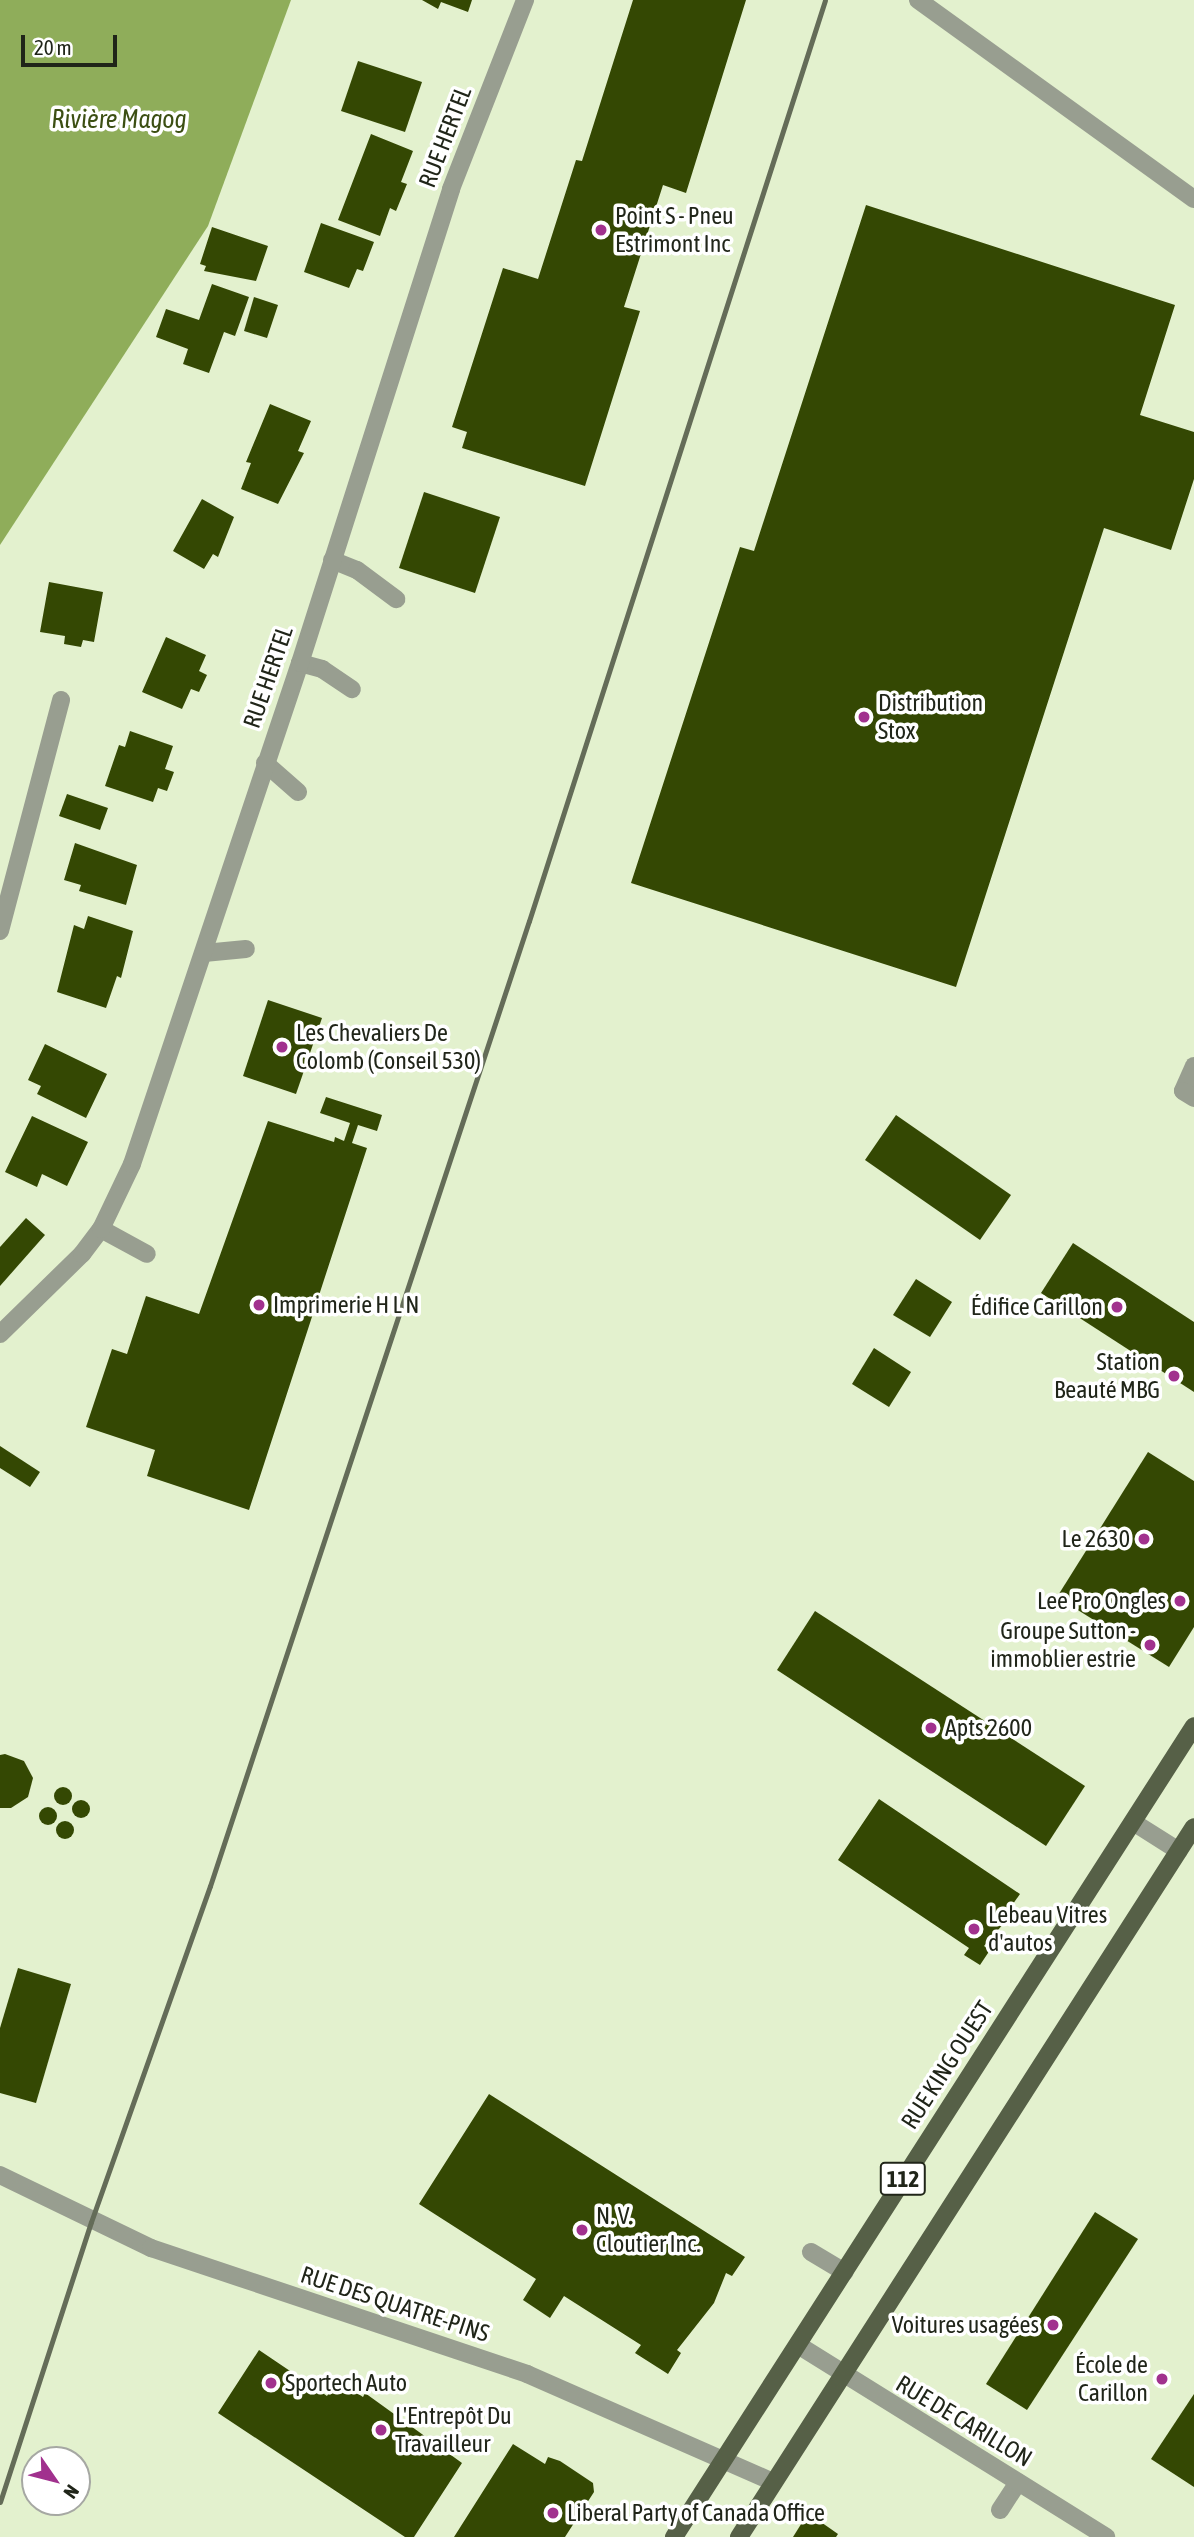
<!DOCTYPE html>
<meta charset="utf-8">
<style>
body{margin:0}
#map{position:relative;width:1194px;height:2537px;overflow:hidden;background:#e3f1ce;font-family:"Asap Condensed",sans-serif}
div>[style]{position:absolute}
.water>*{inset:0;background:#8fad5a}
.building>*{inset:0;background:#344803}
.round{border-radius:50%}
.service>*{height:18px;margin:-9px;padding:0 9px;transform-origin:9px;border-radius:9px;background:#989e90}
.minor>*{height:18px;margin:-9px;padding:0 9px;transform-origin:9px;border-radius:9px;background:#989e90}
.primary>*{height:18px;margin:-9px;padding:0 9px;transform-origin:9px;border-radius:9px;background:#566047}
.rail>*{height:5px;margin:-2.5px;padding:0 2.5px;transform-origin:2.5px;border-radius:2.5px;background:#646c58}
.dots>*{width:19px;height:19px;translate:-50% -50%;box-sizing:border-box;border:4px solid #fff;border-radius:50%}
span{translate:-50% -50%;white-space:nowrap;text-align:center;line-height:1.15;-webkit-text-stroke:7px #fff;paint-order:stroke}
.shield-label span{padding:2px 5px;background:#fff;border:2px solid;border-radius:5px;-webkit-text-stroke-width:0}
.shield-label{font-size:23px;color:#202519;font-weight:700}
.street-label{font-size:24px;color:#202519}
.poi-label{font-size:24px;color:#202519}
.left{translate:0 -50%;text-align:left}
.right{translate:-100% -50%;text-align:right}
.water-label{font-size:26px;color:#3c4f13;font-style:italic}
.north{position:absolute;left:21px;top:2446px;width:70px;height:70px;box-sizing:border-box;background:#fff;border:2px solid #a6a8a3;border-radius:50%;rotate:125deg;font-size:19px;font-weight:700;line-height:28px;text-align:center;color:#202519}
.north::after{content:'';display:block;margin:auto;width:24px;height:32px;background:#a1318e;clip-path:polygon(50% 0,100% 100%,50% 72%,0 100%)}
.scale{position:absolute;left:21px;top:35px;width:96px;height:32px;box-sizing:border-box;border:4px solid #202519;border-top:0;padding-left:9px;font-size:21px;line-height:24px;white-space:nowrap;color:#202519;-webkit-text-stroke:5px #fff;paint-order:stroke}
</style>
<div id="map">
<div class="water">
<div style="clip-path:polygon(0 0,291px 0,208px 226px,0 545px)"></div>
</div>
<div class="building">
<div style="clip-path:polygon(422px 0,472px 0,468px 12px,441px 2px,438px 9px)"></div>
<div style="clip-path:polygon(633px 0,746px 0,686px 193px,663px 185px,624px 307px,640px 311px,585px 486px,462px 448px,467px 432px,452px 427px,503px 268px,538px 279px,576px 160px,582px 161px)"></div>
<div style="clip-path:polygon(358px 61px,422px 82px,405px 132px,341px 111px)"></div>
<div style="clip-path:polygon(371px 134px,413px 151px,401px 182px,407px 184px,396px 211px,390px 208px,380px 236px,338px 220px)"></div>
<div style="clip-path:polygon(866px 205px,1175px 305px,1140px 415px,1194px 432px,1194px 479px,1171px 550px,1104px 528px,956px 987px,631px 883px,740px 547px,754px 551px)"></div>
<div style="clip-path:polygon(321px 223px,374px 242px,363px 271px,357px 269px,349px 288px,304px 272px)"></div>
<div style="clip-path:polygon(212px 227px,268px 246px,256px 281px,204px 271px,206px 266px,200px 264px)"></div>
<div style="clip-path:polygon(212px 284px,249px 297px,235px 336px,224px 332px,209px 373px,183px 364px,188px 349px,156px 337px,166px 309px,199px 320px)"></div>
<div style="clip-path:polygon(254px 297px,278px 305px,267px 338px,244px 331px)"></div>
<div style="clip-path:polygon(270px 404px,311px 421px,298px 451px,304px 453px,278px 504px,241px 489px,251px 463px,246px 462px)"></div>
<div style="clip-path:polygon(424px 492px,500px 517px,475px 593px,399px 568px)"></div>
<div style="clip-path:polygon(202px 499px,234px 517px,218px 557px,213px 554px,204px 569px,173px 551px)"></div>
<div style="clip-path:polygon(49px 582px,103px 592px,94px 642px,83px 640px,81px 647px,64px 644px,65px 636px,40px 632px)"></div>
<div style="clip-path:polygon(166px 637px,206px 655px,199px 671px,207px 675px,199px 692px,191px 689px,182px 709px,142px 692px)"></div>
<div style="clip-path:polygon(130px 731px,173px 746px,165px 769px,174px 772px,167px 791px,158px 788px,153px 802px,105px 786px,119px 745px,125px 747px)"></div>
<div style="clip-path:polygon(67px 794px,108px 808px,100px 830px,59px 816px)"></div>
<div style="clip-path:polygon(75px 843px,137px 865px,126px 905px,79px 891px,81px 885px,64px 880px)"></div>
<div style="clip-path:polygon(88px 916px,133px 931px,121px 978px,117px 976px,106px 1008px,57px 992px,74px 925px,84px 929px)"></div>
<div style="clip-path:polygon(268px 1000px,322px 1018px,296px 1094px,243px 1076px)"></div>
<div style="clip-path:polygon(45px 1044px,107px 1074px,86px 1118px,37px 1094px,41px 1086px,28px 1080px)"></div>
<div style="clip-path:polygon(326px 1097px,382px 1115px,377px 1131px,358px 1125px,352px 1143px,367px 1148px,249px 1510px,147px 1476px,155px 1450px,86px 1427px,112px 1349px,127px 1354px,146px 1296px,199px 1314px,268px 1121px,334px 1142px,335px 1137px,344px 1141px,350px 1123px,320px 1113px)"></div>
<div style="clip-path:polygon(896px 1115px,1011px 1195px,980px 1240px,865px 1160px)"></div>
<div style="clip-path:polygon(32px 1116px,88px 1142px,67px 1186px,42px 1174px,37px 1187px,5px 1172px)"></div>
<div style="clip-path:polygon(26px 1218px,45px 1235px,0 1286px,0 1247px)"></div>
<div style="clip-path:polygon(1073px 1243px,1194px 1322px,1194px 1392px,1041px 1293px)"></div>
<div style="clip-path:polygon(916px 1279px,952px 1302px,930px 1337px,893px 1315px)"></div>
<div style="clip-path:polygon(874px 1348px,911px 1372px,889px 1407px,852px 1384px)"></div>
<div style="clip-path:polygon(0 1446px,40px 1472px,30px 1487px,0 1468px)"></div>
<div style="clip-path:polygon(1148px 1452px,1194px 1481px,1194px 1627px,1169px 1667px,1057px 1597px)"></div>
<div style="clip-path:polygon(815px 1611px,1085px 1786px,1046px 1846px,777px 1670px)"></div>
<div style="clip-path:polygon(5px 1754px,24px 1761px,33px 1778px,28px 1797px,11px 1808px,0 1808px,0 1755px)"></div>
<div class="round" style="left:54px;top:1787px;width:18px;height:18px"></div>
<div style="clip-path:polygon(879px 1799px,1020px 1894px,1008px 1911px,1012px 1914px,984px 1946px,990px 1950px,980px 1965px,964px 1955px,969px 1948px,838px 1860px)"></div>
<div class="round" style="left:72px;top:1800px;width:18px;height:18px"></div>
<div class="round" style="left:39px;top:1807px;width:18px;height:18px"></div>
<div class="round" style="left:56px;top:1821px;width:18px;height:18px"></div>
<div style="clip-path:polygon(18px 1968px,71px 1984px,36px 2103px,0 2093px,0 2028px)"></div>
<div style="clip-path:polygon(489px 2094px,745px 2257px,732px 2276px,726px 2273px,714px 2303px,677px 2350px,681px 2353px,668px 2374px,635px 2353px,641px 2345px,564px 2296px,550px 2318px,523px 2300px,536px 2279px,419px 2204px)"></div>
<div style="clip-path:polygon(1095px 2212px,1138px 2239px,1027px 2410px,986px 2384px)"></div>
<div style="clip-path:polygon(259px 2350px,327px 2396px,337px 2380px,363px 2397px,365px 2393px,462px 2463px,414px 2537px,405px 2537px,218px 2413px)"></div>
<div style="clip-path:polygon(1194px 2394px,1194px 2487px,1151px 2459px)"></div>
<div style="clip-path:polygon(513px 2444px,545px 2464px,548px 2457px,560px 2461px,593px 2483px,594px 2492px,565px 2537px,454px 2537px)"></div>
<div style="clip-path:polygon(808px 2513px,838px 2534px,836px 2537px,793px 2537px)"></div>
</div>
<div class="service">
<div style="left:332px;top:560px;width:27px;rotate:22deg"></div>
<div style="left:357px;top:570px;width:49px;rotate:36.6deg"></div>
<div style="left:300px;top:663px;width:23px;rotate:15deg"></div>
<div style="left:322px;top:669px;width:36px;rotate:34deg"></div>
<div style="left:265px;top:763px;width:44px;rotate:41.3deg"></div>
<div style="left:204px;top:953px;width:42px;rotate:-5.4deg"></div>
<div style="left:1194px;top:1066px;width:27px;rotate:114deg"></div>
<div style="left:1183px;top:1091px;width:13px;rotate:32deg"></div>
<div style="left:101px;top:1229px;width:52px;rotate:28.5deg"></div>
<div style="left:1133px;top:1822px;width:54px;rotate:32.2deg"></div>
<div style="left:811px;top:2252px;width:39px;rotate:31deg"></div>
<div style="left:1000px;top:2510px;width:33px;rotate:-57deg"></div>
</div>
<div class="minor">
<div style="left:918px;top:0;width:340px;rotate:35.8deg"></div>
<div style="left:0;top:931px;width:239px;rotate:-75.2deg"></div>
<div style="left:0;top:1334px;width:115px;rotate:-44.3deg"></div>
<div style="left:82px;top:1254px;width:31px;rotate:-53deg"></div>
<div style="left:101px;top:1229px;width:72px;rotate:-64.5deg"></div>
<div style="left:132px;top:1164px;width:528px;rotate:-71.46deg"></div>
<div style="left:300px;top:663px;width:497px;rotate:-72.3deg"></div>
<div style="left:451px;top:189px;width:203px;rotate:-68.6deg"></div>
<div style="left:0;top:2175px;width:168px;rotate:25.8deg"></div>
<div style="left:151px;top:2248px;width:397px;rotate:18.5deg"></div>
<div style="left:527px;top:2374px;width:269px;rotate:23.7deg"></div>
<div style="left:798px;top:2345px;width:363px;rotate:31.9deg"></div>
</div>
<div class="primary">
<div style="left:674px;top:2537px;width:963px;rotate:-57.33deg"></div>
<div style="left:739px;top:2537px;width:843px;rotate:-57.35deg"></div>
</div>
<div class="rail">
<div style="left:0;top:2502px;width:294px;rotate:-72deg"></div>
<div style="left:91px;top:2222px;width:356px;rotate:-70.5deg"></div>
<div style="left:210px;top:1886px;width:1016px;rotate:-71.71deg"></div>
<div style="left:529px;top:921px;width:967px;rotate:-72.18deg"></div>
</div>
<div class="dots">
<div style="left:601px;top:230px;background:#a1318e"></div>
<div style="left:864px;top:717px;background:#a1318e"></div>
<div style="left:282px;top:1047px;background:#a1318e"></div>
<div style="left:259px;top:1305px;background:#a1318e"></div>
<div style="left:1117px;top:1307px;background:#a1318e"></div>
<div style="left:1174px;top:1376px;background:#a1318e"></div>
<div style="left:1144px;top:1539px;background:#a1318e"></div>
<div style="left:1180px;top:1601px;background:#a1318e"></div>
<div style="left:1150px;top:1645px;background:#a1318e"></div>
<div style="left:931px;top:1728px;background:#a1318e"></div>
<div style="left:974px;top:1929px;background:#a1318e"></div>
<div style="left:582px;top:2230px;background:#a1318e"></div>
<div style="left:1053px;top:2325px;background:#a1318e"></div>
<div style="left:1162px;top:2379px;background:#a1318e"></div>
<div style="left:271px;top:2383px;background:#a1318e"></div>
<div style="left:381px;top:2430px;background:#a1318e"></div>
<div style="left:553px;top:2513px;background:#a1318e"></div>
</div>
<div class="shield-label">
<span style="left:903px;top:2179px">112</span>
</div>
<div class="street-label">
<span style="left:445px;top:137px;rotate:-69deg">RUE HERTEL</span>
<span style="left:268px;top:677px;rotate:-71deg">RUE HERTEL</span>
<span style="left:947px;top:2065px;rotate:-57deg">RUE KING OUEST</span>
<span style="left:395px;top:2304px;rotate:18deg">RUE DES QUATRE-PINS</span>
<span style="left:964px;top:2421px;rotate:31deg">RUE DE CARILLON</span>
</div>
<div class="poi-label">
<span class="left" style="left:615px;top:230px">Point S - Pneu<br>Estrimont Inc</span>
<span class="left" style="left:878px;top:717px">Distribution<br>Stox</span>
<span class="left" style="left:296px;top:1047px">Les Chevaliers De<br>Colomb (Conseil 530)</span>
<span class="left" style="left:273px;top:1305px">Imprimerie H L N</span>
<span class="right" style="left:1103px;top:1307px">Édifice Carillon</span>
<span class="right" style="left:1160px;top:1376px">Station<br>Beauté MBG</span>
<span class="right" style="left:1130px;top:1539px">Le 2630</span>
<span class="right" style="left:1166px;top:1601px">Lee Pro Ongles</span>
<span class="right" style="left:1136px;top:1645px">Groupe Sutton -<br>immoblier estrie</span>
<span class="left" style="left:945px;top:1728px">Apts 2600</span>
<span class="left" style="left:988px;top:1929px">Lebeau Vitres<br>d'autos</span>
<span class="left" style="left:596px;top:2230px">N. V.<br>Cloutier Inc.</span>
<span class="right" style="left:1039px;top:2325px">Voitures usagées</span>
<span class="right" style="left:1148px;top:2379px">École de<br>Carillon</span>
<span class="left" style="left:285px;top:2383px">Sportech Auto</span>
<span class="left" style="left:395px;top:2430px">L'Entrepôt Du<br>Travailleur</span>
<span class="left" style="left:567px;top:2513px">Liberal Party of Canada Office</span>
</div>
<div class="water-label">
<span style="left:119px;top:120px">Rivière Magog</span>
</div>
<div class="north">N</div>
<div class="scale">20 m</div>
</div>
